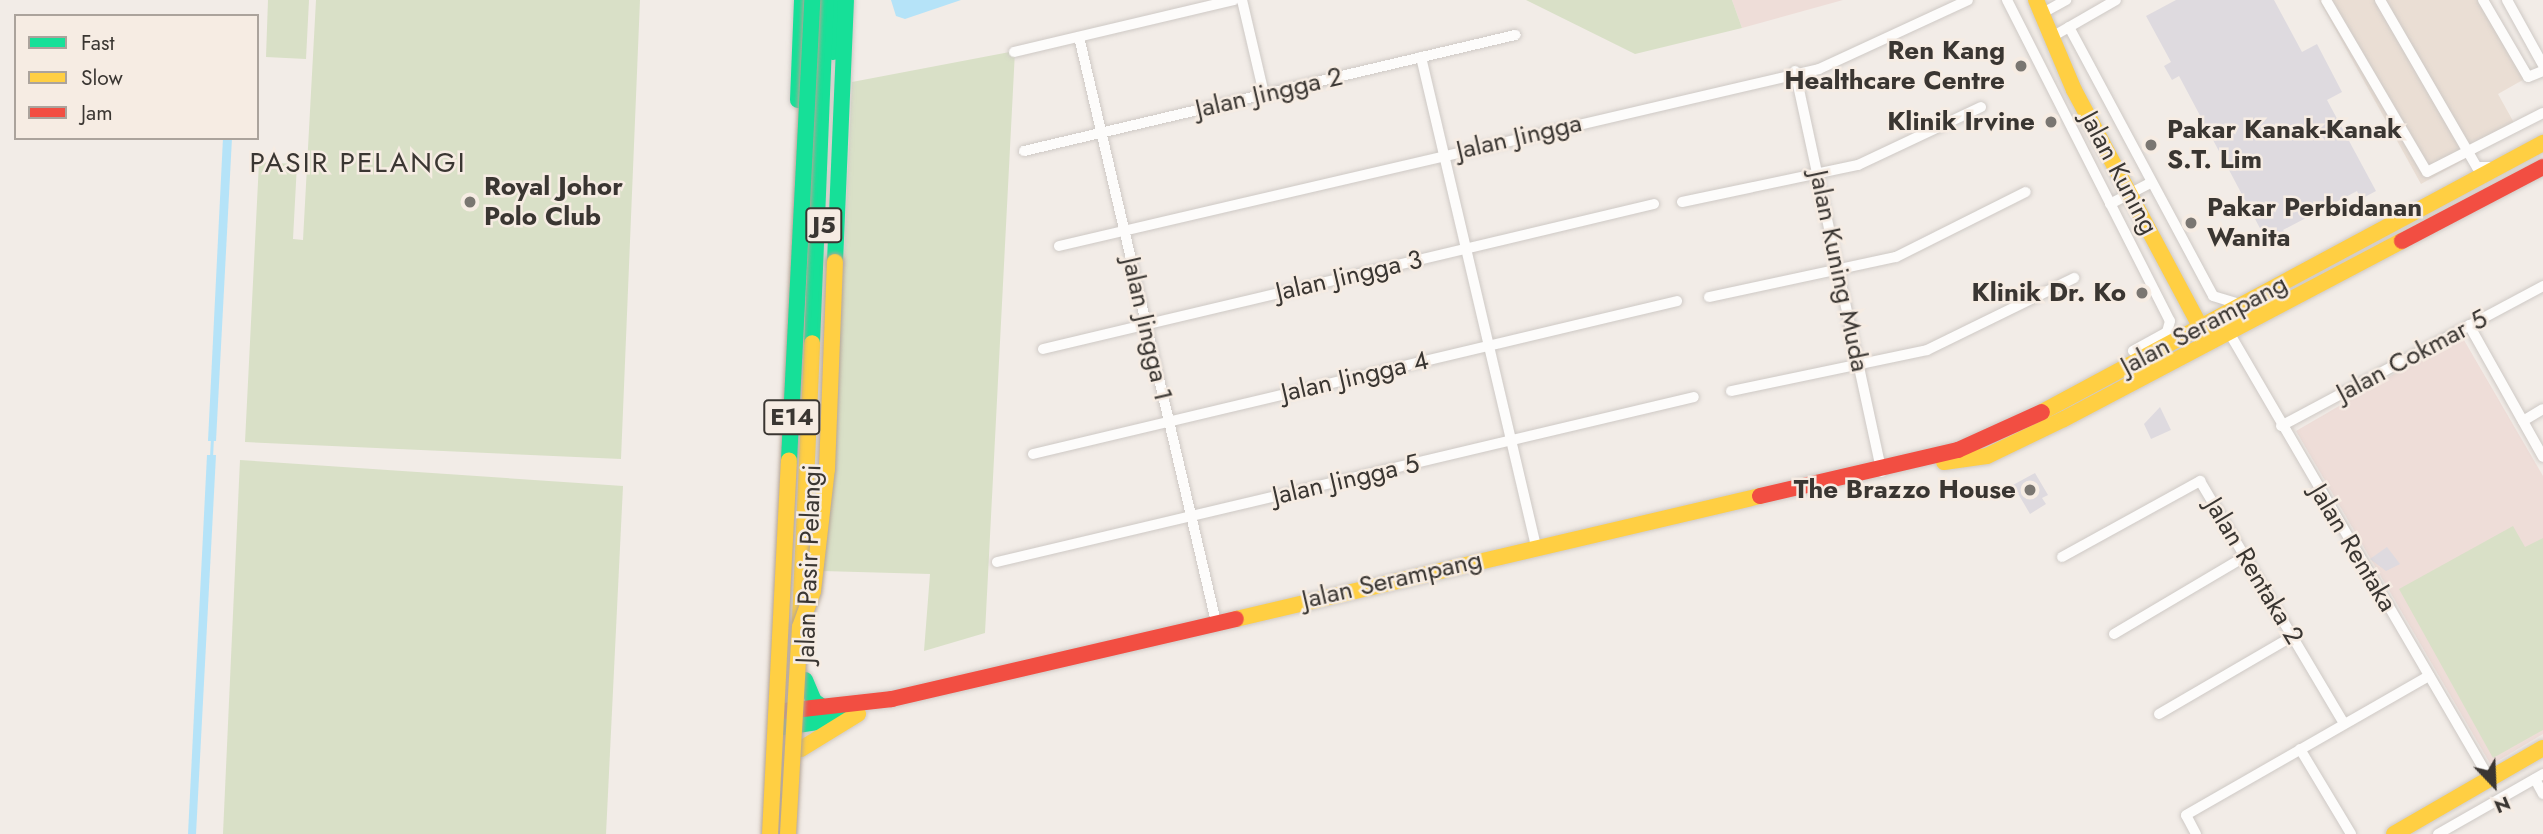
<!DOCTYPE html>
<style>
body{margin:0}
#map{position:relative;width:2543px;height:834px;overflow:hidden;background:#f2ece7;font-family:Jost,sans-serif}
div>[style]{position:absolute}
.built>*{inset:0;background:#eaded4}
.education>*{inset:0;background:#eeddd8}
.green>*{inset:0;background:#d9e0c7}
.water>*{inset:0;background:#b5e3f8}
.stream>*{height:2.5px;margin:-1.25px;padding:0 1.25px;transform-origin:1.25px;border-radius:1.25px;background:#b5e3f8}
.building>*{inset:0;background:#dedadf}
.roads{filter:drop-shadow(0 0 2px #cec9c5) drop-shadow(0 0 2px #cec9c5)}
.street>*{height:10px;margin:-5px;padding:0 5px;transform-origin:5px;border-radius:5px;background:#fdfcfb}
.fast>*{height:16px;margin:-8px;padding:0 8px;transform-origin:8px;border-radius:8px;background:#16e098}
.slow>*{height:16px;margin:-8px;padding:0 8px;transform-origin:8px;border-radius:8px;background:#ffcf43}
.jam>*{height:16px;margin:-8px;padding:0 8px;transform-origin:8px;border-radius:8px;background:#f24e42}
.bridges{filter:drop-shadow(0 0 2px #b4a496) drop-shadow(0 0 2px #b4a496)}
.fast-bridge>*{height:16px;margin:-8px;padding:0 8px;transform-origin:8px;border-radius:8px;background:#16e098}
.slow-bridge>*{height:16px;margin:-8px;padding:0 8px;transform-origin:8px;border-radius:8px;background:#ffcf43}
.dots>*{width:19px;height:19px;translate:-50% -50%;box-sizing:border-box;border:4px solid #f6ece3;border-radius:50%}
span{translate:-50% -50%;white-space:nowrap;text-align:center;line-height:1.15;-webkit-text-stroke:5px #f6ece3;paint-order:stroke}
.shield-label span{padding:2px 5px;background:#f6ece3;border:2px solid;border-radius:5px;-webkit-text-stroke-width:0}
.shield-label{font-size:24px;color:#3a3632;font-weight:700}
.poi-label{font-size:26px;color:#3a3632;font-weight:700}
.right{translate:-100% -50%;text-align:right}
.left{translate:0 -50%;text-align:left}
.street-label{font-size:26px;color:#3a3632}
.neighbourhood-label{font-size:28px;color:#3a3632;letter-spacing:2px}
.legend{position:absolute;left:14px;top:14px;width:245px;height:126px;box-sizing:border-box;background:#f6ece3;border:2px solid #aba39c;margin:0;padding:9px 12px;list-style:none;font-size:21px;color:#3a3632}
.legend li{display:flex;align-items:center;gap:14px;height:35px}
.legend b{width:35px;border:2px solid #aba39c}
.north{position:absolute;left:2459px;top:750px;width:70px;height:70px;-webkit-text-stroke:5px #f6ece3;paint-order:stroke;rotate:157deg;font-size:19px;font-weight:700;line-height:28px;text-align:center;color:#3a3632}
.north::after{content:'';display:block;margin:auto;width:24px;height:32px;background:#3a3632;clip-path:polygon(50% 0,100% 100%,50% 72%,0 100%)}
</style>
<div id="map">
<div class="built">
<div style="clip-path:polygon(2319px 0,2486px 0,2528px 77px,2498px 94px,2518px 130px,2421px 184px)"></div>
</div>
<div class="education">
<div style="clip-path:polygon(1732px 0,1843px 0,1742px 28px)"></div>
<div style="clip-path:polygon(2461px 335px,2543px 476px,2543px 734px,2491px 765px,2296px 431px)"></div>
</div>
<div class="green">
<div style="clip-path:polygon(268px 0,309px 0,306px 59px,266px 57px)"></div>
<div style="clip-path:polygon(316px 0,640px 0,621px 459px,245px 442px,259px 162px,297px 164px,293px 239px,303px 240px)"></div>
<div style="clip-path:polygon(1526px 0,1732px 0,1742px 28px,1635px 54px)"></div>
<div style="clip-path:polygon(1015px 51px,985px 633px,924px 651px,930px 574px,822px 571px,837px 398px,852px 82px)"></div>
<div style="clip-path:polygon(240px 460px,623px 486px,606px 834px,223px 834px)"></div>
<div style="clip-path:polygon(2513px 526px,2525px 547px,2543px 538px,2543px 730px,2493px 758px,2399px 589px)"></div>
</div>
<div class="water">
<div style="clip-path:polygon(891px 0,961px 0,905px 19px,896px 16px)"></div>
<div style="clip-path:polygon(223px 138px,232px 138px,216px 441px,208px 441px)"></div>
<div style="clip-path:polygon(207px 455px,216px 455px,196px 834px,188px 834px)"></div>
</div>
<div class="stream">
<div style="left:211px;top:457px;width:18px;rotate:-87deg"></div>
</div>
<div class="building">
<div style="clip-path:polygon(2176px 0,2274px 0,2302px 52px,2317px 44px,2342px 92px,2327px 100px,2376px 191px,2361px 199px,2357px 191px,2283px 230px,2289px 239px,2271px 249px,2179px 76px,2172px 80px,2164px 66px,2171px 62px,2146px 16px)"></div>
<div style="clip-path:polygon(2160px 407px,2171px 430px,2151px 439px,2144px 424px)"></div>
<div style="clip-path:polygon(2035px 473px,2048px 495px,2042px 498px,2046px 504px,2030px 514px,2013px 485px)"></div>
<div style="clip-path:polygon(2387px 547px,2400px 564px,2386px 571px,2370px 559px)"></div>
</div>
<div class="roads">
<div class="street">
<div style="left:1242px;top:0;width:97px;rotate:76.8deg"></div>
<div style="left:2007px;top:0;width:360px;rotate:63.1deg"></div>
<div style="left:2170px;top:321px;width:11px;rotate:105deg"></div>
<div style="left:2167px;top:332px;width:39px;rotate:151deg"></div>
<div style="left:2326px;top:0;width:199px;rotate:59.6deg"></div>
<div style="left:2427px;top:172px;width:130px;rotate:-27deg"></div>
<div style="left:2380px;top:0;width:193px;rotate:59.9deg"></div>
<div style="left:2477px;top:167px;width:13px"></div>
<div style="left:2483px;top:0;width:89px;rotate:59.7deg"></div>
<div style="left:2528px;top:77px;width:16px;rotate:-22deg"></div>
<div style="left:2507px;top:0;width:74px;rotate:61deg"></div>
<div style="left:2041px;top:14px;width:29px;rotate:-29deg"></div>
<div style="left:2069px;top:27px;width:305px;rotate:61.8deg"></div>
<div style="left:2213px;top:296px;width:27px;rotate:17deg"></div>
<div style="left:1079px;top:37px;width:601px;rotate:76.82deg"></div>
<div style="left:2050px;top:38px;width:76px;rotate:-29.9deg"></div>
<div style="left:1014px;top:52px;width:226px;rotate:-13.3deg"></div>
<div style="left:1421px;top:57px;width:502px;rotate:76.77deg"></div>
<div style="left:1795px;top:71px;width:410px;rotate:77.8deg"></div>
<div style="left:1024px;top:151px;width:505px;rotate:-13.29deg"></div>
<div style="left:1682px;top:202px;width:180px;rotate:-11.9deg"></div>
<div style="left:1858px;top:165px;width:136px;rotate:-25.2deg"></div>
<div style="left:2110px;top:204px;width:47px;rotate:-27.6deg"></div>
<div style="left:1059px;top:246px;width:780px;rotate:-13.11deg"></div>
<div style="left:1819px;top:69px;width:164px;rotate:-24.8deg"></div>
<div style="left:1709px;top:297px;width:191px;rotate:-12.1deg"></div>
<div style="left:1896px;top:257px;width:145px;rotate:-26.6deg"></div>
<div style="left:2220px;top:317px;width:534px;rotate:59.74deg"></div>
<div style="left:2469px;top:325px;width:151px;rotate:60.7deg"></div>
<div style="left:1043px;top:349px;width:628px;rotate:-13.35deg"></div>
<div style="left:1731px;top:391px;width:200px;rotate:-11.8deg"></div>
<div style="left:1927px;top:350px;width:164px;rotate:-26.1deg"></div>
<div style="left:2523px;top:421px;width:23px;rotate:-31deg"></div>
<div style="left:2281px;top:426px;width:297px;rotate:-28.1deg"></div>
<div style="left:1033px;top:454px;width:662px;rotate:-13.36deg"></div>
<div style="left:2062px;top:557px;width:158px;rotate:-28.8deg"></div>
<div style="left:2200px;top:481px;width:282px;rotate:59.3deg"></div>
<div style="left:997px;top:562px;width:716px;rotate:-13.32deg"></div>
<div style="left:2114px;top:634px;width:151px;rotate:-30.6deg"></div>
<div style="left:2159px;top:714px;width:155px;rotate:-30.2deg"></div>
<div style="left:2300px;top:749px;width:99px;rotate:59deg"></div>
<div style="left:2535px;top:779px;width:17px;rotate:62deg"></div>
<div style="left:2196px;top:834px;width:21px;rotate:-118deg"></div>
<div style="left:2186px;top:815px;width:280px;rotate:-29.8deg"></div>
<div style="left:2438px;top:834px;width:121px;rotate:-29.7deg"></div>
</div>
<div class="fast">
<div style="left:833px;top:52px;width:52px;rotate:-86.7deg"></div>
<div style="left:798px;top:100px;width:100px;rotate:-87.7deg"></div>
<div style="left:835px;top:262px;width:262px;rotate:-87.6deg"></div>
<div style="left:812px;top:343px;width:343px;rotate:-87.7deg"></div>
<div style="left:805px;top:680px;width:23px;rotate:67deg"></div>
<div style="left:814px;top:701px;width:16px;rotate:35deg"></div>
<div style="left:784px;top:727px;width:62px;rotate:-8.4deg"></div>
</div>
<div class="slow">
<div style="left:2036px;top:0;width:98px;rotate:67.1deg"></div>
<div style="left:2074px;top:90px;width:278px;rotate:61.9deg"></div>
<div style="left:2042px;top:412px;width:569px;rotate:-28.23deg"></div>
<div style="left:1944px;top:462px;width:43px;rotate:-7.9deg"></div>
<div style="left:1987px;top:456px;width:85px;rotate:-25.7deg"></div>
<div style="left:2064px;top:419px;width:382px;rotate:-27.8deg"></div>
<div style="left:1236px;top:619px;width:538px;rotate:-13.21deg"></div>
<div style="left:800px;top:621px;width:278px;rotate:-87.5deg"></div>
<div style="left:801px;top:749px;width:67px;rotate:-31.6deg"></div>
<div style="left:2394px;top:834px;width:172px;rotate:-30deg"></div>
</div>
<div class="jam">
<div style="left:2402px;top:241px;width:159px;rotate:-27.7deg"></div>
<div style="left:1760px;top:496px;width:203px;rotate:-13.1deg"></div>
<div style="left:1958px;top:450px;width:92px;rotate:-24.3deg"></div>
<div style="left:785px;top:711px;width:108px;rotate:-6.4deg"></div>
<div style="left:892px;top:699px;width:353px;rotate:-13.1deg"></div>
</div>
</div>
<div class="bridges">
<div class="fast-bridge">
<div style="left:789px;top:460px;width:461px;rotate:-87.1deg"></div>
</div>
<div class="slow-bridge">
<div style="left:770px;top:834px;width:374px;rotate:-87.1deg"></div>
<div style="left:788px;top:834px;width:207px;rotate:-86.7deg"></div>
<div style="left:800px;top:627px;width:38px;rotate:-70deg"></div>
<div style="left:813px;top:591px;width:123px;rotate:-83.5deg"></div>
<div style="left:827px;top:469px;width:207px;rotate:-87.8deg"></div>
</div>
</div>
<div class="dots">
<div style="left:2021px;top:66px;background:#7a7671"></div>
<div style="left:2051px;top:122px;background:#7a7671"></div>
<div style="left:2151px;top:145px;background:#7a7671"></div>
<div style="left:470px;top:202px;background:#7a7671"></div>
<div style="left:2191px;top:223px;background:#7a7671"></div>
<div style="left:2142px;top:293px;background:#7a7671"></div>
<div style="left:2030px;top:490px;background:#7a7671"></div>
</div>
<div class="shield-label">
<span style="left:824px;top:225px">J5</span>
<span style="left:792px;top:417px">E14</span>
</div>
<div class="poi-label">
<span class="right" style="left:2005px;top:66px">Ren Kang<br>Healthcare Centre</span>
<span class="right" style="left:2035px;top:122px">Klinik Irvine</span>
<span class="left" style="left:2167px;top:145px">Pakar Kanak-Kanak<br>S.T. Lim</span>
<span class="left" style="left:484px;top:202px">Royal Johor<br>Polo Club</span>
<span class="left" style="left:2207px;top:223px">Pakar Perbidanan<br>Wanita</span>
<span class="right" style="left:2126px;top:293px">Klinik Dr. Ko</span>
<span class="right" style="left:2016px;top:490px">The Brazzo House</span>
</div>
<div class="street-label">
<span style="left:1269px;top:93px;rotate:-13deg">Jalan Jingga 2</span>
<span style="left:1519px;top:137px;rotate:-13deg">Jalan Jingga</span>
<span style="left:2119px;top:173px;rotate:62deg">Jalan Kuning</span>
<span style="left:1839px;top:271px;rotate:78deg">Jalan Kuning Muda</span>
<span style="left:1349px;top:276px;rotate:-13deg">Jalan Jingga 3</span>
<span style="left:2204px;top:325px;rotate:-28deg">Jalan Serampang</span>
<span style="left:1147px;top:329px;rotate:77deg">Jalan Jingga 1</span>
<span style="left:2412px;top:356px;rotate:-28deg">Jalan Cokmar 5</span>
<span style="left:1355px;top:377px;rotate:-13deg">Jalan Jingga 4</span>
<span style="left:1346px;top:480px;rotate:-13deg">Jalan Jingga 5</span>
<span style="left:2353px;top:548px;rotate:59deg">Jalan Rentaka</span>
<span style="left:809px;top:564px;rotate:-88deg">Jalan Pasir Pelangi</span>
<span style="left:2254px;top:571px;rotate:59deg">Jalan Rentaka 2</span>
<span style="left:1392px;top:580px;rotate:-13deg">Jalan Serampang</span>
</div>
<div class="neighbourhood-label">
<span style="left:358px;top:163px">PASIR PELANGI</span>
</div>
<ul class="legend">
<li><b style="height:9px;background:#16e098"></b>Fast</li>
<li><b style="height:9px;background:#ffcf43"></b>Slow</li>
<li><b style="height:9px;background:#f24e42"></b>Jam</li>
</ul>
<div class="north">N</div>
</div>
